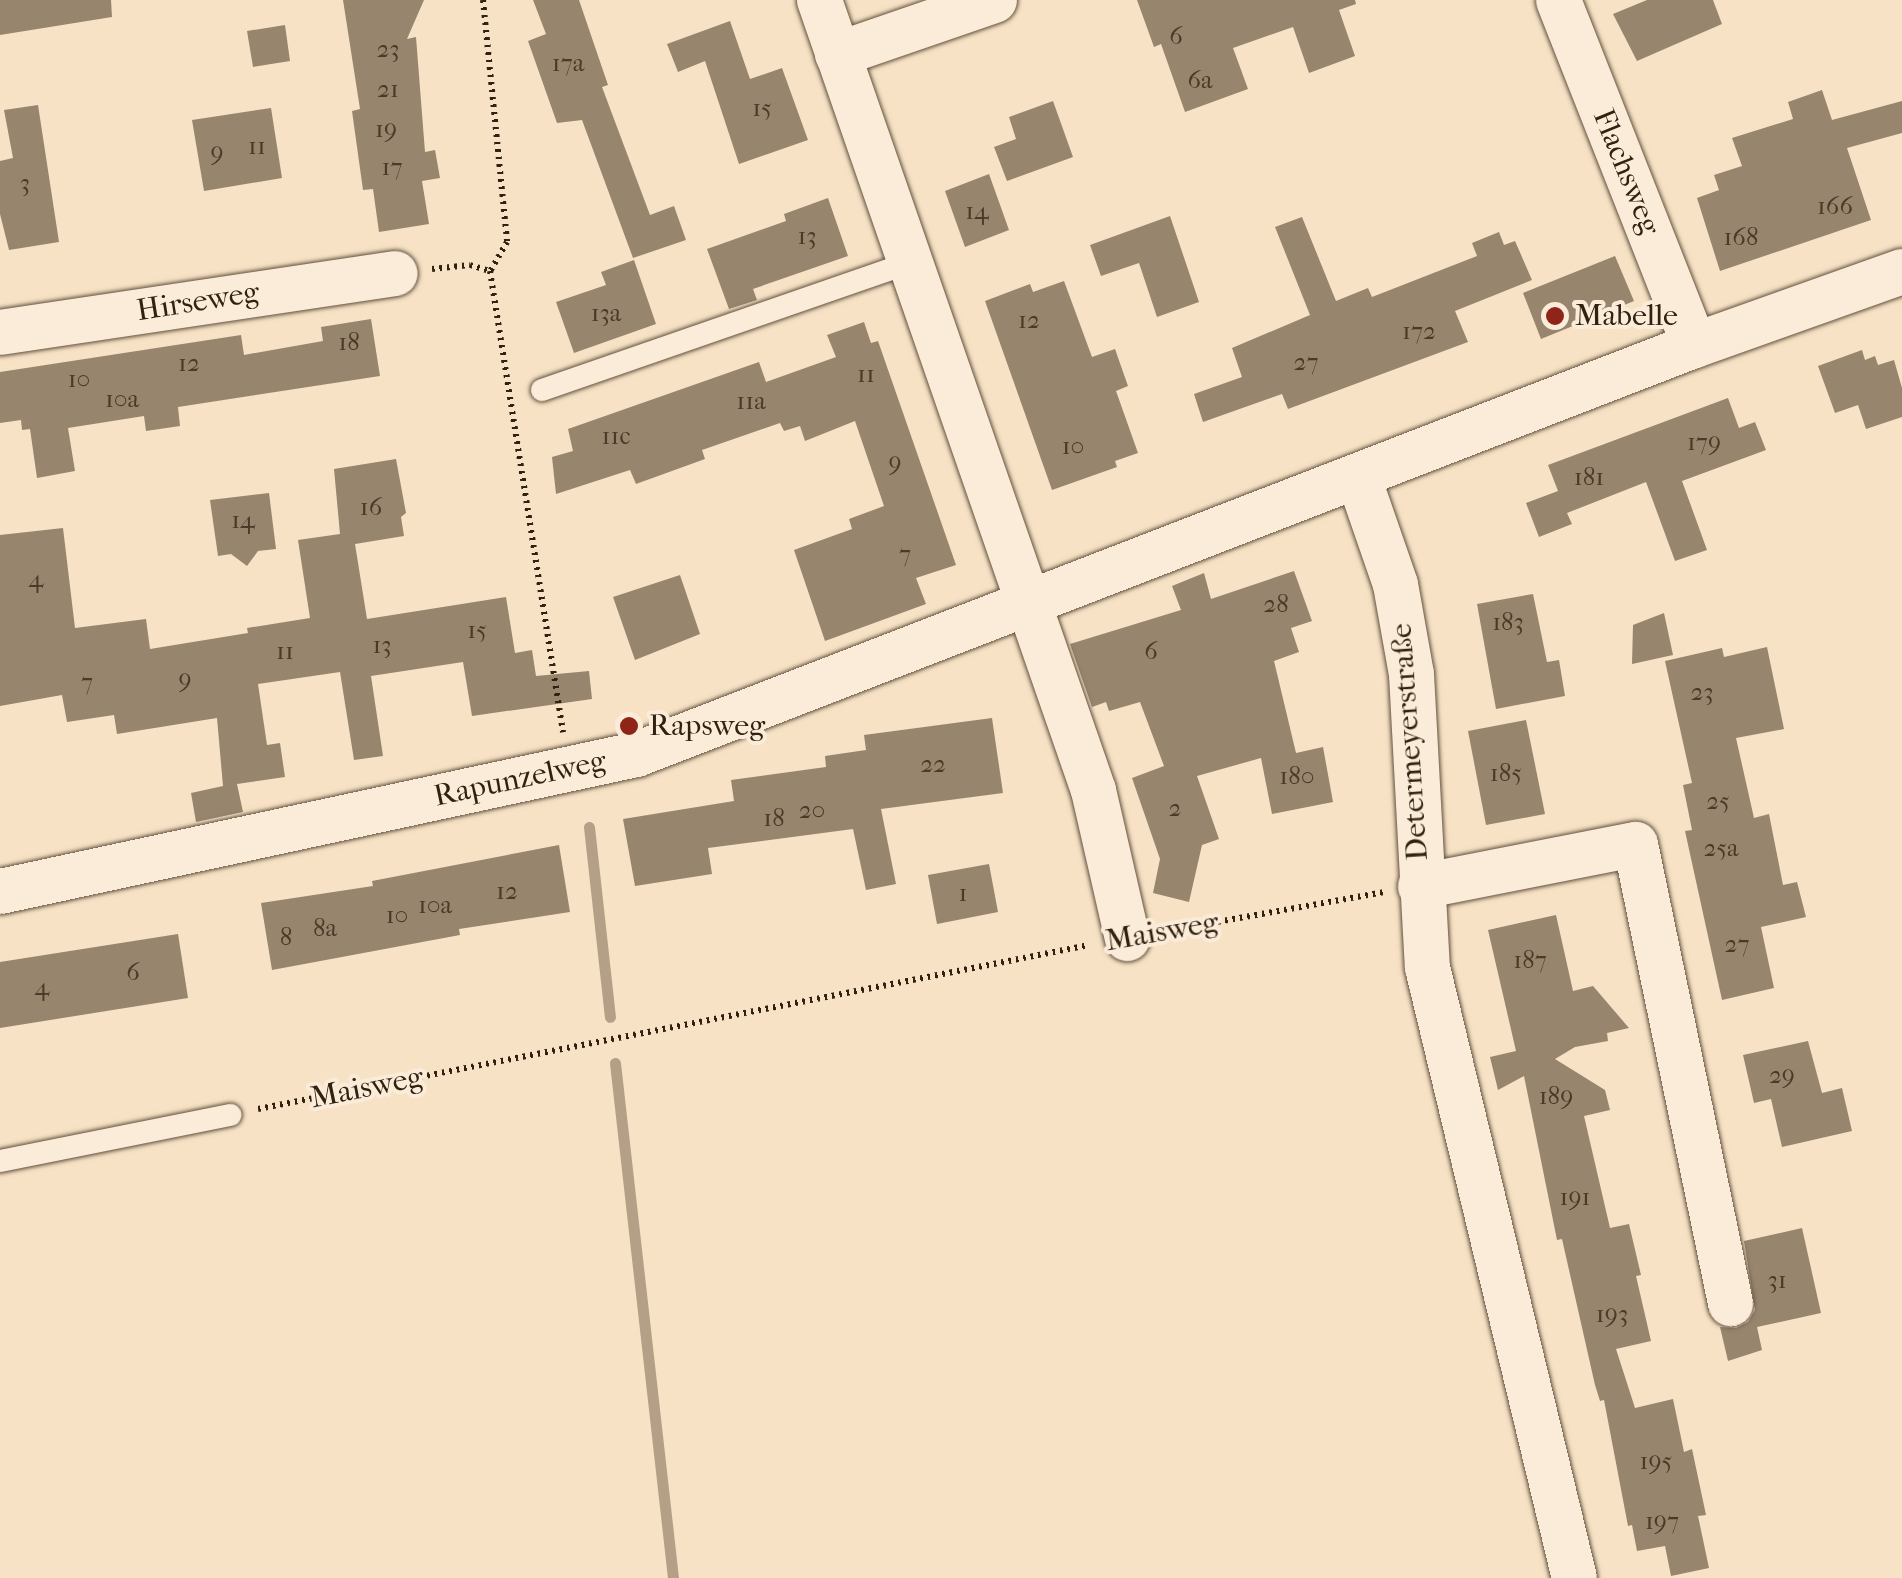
<!DOCTYPE html>
<meta charset="utf-8">
<style>
body{margin:0}
#map{position:relative;width:1902px;height:1578px;overflow:hidden;background:#f7e2c5;font-family:"IM FELL French Canon",serif}
div>[style]{position:absolute}
.stream>*{height:11px;margin:-5.5px;padding:0 5.5px;transform-origin:5.5px;border-radius:5.5px;background:#b3a087}
.building>*{inset:0;background:#97856e}
.path>*{height:6px;margin-top:-3px;transform-origin:0;background:repeating-linear-gradient(90deg,#302110 0 2.5px,transparent 0 7.5px)}
.roads{filter:drop-shadow(0 0 2px #62513d) drop-shadow(0 0 2px #62513d)}
.lane>*{height:22px;margin:-11px;padding:0 11px;transform-origin:11px;border-radius:11px;background:#faecd9}
.street>*{height:45px;margin:-22.5px;padding:0 22.5px;transform-origin:22.5px;border-radius:22.5px;background:#faecd9}
.dots>*{width:28px;height:28px;translate:-50% -50%;box-sizing:border-box;border:5px solid #faecd9;border-radius:50%}
span{translate:-50% -50%;white-space:nowrap;text-align:center;line-height:1.15;-webkit-text-stroke:8px #faecd9;paint-order:stroke}
.number-label{font-size:25px;color:#4a3a28}
.number-label span{-webkit-text-stroke-width:0}
.street-label{font-size:30px;color:#302110}
.poi-label{font-size:30px;color:#302110}
.left{translate:0 -50%;text-align:left}
</style>
<div id="map">
<div class="stream">
<div style="left:589px;top:827px;width:191px;rotate:83.7deg"></div>
<div style="left:615px;top:1063px;width:518px;rotate:83.57deg"></div>
</div>
<div class="building">
<div style="clip-path:polygon(0 0,111px 0,112px 17px,0 35px)"></div>
<div style="clip-path:polygon(343px 0,424px 0,407px 39px,416px 37px,425px 152px,435px 150px,440px 178px,422px 181px,429px 224px,379px 232px,373px 189px,363px 190px,352px 111px,360px 109px)"></div>
<div style="clip-path:polygon(533px 0,579px 0,608px 85px,602px 87px,650px 215px,674px 206px,686px 240px,633px 258px,582px 120px,557px 123px,528px 41px,546px 34px)"></div>
<div style="clip-path:polygon(1137px 0,1355px 0,1356px 4px,1339px 10px,1355px 56px,1309px 73px,1293px 27px,1233px 48px,1248px 89px,1185px 112px,1161px 44px,1154px 47px)"></div>
<div style="clip-path:polygon(1647px 0,1713px 0,1722px 24px,1637px 61px,1613px 14px)"></div>
<div style="clip-path:polygon(730px 21px,750px 79px,782px 68px,808px 140px,739px 164px,705px 61px,678px 72px,667px 44px)"></div>
<div style="clip-path:polygon(285px 25px,290px 61px,253px 67px,247px 31px)"></div>
<div style="clip-path:polygon(1822px 90px,1832px 120px,1902px 101px,1902px 133px,1847px 148px,1871px 220px,1720px 271px,1697px 198px,1719px 190px,1714px 175px,1742px 166px,1732px 138px,1793px 119px,1788px 102px)"></div>
<div style="clip-path:polygon(1053px 101px,1073px 157px,1007px 181px,994px 147px,1016px 139px,1009px 117px)"></div>
<div style="clip-path:polygon(38px 105px,59px 242px,9px 250px,0 214px,0 161px,13px 158px,4px 110px)"></div>
<div style="clip-path:polygon(271px 108px,282px 178px,204px 191px,192px 120px)"></div>
<div style="clip-path:polygon(989px 174px,1009px 230px,965px 247px,945px 191px)"></div>
<div style="clip-path:polygon(828px 198px,848px 256px,753px 289px,757px 300px,729px 309px,707px 249px,786px 221px,784px 214px)"></div>
<div style="clip-path:polygon(1170px 216px,1199px 302px,1157px 317px,1139px 263px,1101px 276px,1090px 245px)"></div>
<div style="clip-path:polygon(1302px 217px,1336px 301px,1368px 288px,1372px 297px,1477px 256px,1472px 243px,1499px 232px,1504px 245px,1515px 241px,1532px 280px,1455px 311px,1468px 342px,1288px 409px,1282px 394px,1203px 422px,1194px 394px,1242px 377px,1232px 348px,1310px 315px,1275px 227px)"></div>
<div style="clip-path:polygon(1615px 256px,1634px 301px,1541px 339px,1523px 293px)"></div>
<div style="clip-path:polygon(634px 260px,656px 324px,574px 353px,556px 302px,606px 285px,601px 272px)"></div>
<div style="clip-path:polygon(1064px 281px,1092px 357px,1115px 349px,1128px 386px,1116px 391px,1138px 453px,1115px 461px,1117px 467px,1052px 490px,985px 301px,1030px 284px,1033px 292px)"></div>
<div style="clip-path:polygon(371px 319px,380px 376px,178px 407px,180px 426px,146px 431px,144px 416px,68px 428px,75px 471px,37px 478px,30px 429px,22px 430px,21px 420px,0 423px,0 372px,241px 335px,244px 355px,323px 341px,321px 327px)"></div>
<div style="clip-path:polygon(864px 322px,871px 343px,878px 341px,956px 565px,916px 578px,926px 604px,825px 641px,794px 550px,852px 529px,849px 519px,884px 506px,855px 421px,805px 441px,800px 426px,784px 431px,780px 423px,702px 450px,705px 459px,636px 484px,630px 470px,556px 494px,552px 457px,573px 451px,568px 429px,759px 362px,766px 382px,836px 357px,827px 335px)"></div>
<div style="clip-path:polygon(1862px 350px,1865px 360px,1875px 356px,1878px 365px,1894px 360px,1902px 388px,1902px 417px,1866px 429px,1858px 405px,1835px 413px,1818px 366px)"></div>
<div style="clip-path:polygon(1728px 398px,1739px 428px,1755px 422px,1766px 450px,1682px 481px,1707px 550px,1675px 561px,1646px 482px,1567px 513px,1572px 524px,1539px 537px,1526px 503px,1558px 491px,1548px 465px)"></div>
<div style="clip-path:polygon(396px 459px,406px 513px,401px 517px,404px 536px,355px 544px,367px 619px,506px 597px,515px 653px,532px 650px,536px 676px,589px 671px,592px 699px,472px 716px,463px 662px,371px 676px,383px 756px,354px 760px,340px 672px,258px 684px,267px 745px,280px 743px,285px 777px,237px 784px,243px 812px,196px 822px,191px 793px,223px 786px,217px 718px,117px 734px,114px 715px,67px 722px,62px 695px,0 706px,0 535px,63px 528px,75px 628px,146px 619px,150px 649px,248px 633px,247px 628px,310px 618px,298px 540px,340px 534px,334px 469px)"></div>
<div style="clip-path:polygon(269px 493px,276px 549px,258px 551px,247px 566px,231px 554px,218px 556px,210px 500px)"></div>
<div style="clip-path:polygon(1294px 571px,1312px 621px,1291px 628px,1299px 652px,1274px 661px,1296px 753px,1323px 747px,1333px 802px,1272px 814px,1261px 758px,1197px 776px,1219px 839px,1202px 845px,1189px 902px,1153px 893px,1160px 859px,1132px 778px,1164px 766px,1140px 702px,1109px 711px,1106px 702px,1092px 707px,1070px 644px,1181px 610px,1172px 586px,1204px 573px,1211px 599px)"></div>
<div style="clip-path:polygon(680px 575px,700px 634px,635px 660px,613px 597px)"></div>
<div style="clip-path:polygon(1533px 594px,1547px 662px,1559px 660px,1565px 696px,1496px 709px,1477px 604px)"></div>
<div style="clip-path:polygon(1664px 613px,1673px 655px,1632px 664px,1633px 625px)"></div>
<div style="clip-path:polygon(1767px 647px,1784px 729px,1736px 738px,1754px 818px,1769px 814px,1783px 885px,1797px 882px,1806px 917px,1761px 927px,1774px 988px,1722px 1000px,1685px 831px,1692px 830px,1683px 785px,1692px 783px,1665px 661px,1722px 648px,1724px 657px)"></div>
<div style="clip-path:polygon(992px 718px,1003px 793px,881px 809px,896px 884px,866px 890px,853px 829px,708px 848px,712px 874px,635px 886px,623px 819px,734px 801px,731px 780px,826px 767px,825px 756px,866px 750px,864px 735px)"></div>
<div style="clip-path:polygon(1526px 720px,1545px 814px,1486px 825px,1468px 731px)"></div>
<div style="clip-path:polygon(559px 845px,570px 912px,459px 929px,460px 935px,272px 970px,261px 903px,373px 886px,372px 881px)"></div>
<div style="clip-path:polygon(989px 864px,998px 912px,937px 924px,928px 875px)"></div>
<div style="clip-path:polygon(1556px 915px,1573px 991px,1593px 986px,1629px 1028px,1607px 1033px,1608px 1041px,1575px 1047px,1555px 1059px,1605px 1090px,1610px 1110px,1584px 1116px,1610px 1228px,1629px 1224px,1641px 1275px,1636px 1276px,1651px 1341px,1616px 1349px,1635px 1408px,1673px 1399px,1684px 1452px,1692px 1449px,1706px 1515px,1698px 1516px,1709px 1568px,1671px 1576px,1665px 1546px,1637px 1551px,1632px 1525px,1628px 1526px,1604px 1400px,1600px 1401px,1595px 1385px,1562px 1239px,1557px 1240px,1524px 1076px,1498px 1090px,1490px 1057px,1516px 1051px,1488px 930px)"></div>
<div style="clip-path:polygon(178px 934px,188px 998px,0 1028px,0 962px)"></div>
<div style="clip-path:polygon(1808px 1041px,1822px 1093px,1842px 1088px,1852px 1131px,1782px 1147px,1771px 1099px,1754px 1103px,1743px 1055px)"></div>
<div style="clip-path:polygon(1802px 1228px,1821px 1313px,1757px 1327px,1762px 1350px,1728px 1361px,1720px 1327px,1736px 1328px,1748px 1322px,1755px 1310px,1744px 1241px)"></div>
</div>
<div class="path">
<div style="left:483px;top:0;width:243px;rotate:84.3deg"></div>
<div style="left:507px;top:242px;width:34px;rotate:120deg"></div>
<div style="left:490px;top:271px;width:467px;rotate:81deg"></div>
<div style="left:432px;top:269px;width:38px;rotate:-6deg"></div>
<div style="left:470px;top:265px;width:21px;rotate:17deg"></div>
<div style="left:1166px;top:931px;width:222px;rotate:-10.1deg"></div>
<div style="left:258px;top:1109px;width:847px;rotate:-11.16deg"></div>
</div>
<div class="roads">
<div class="lane">
<div style="left:542px;top:390px;width:391px;rotate:-19.1deg"></div>
<div style="left:0;top:1161px;width:235px;rotate:-11.3deg"></div>
</div>
<div class="street">
<div style="left:819px;top:0;width:836px;rotate:70.87deg"></div>
<div style="left:1093px;top:790px;width:152px;rotate:77.1deg"></div>
<div style="left:1558px;top:0;width:371px;rotate:68.5deg"></div>
<div style="left:837px;top:54px;width:166px;rotate:-19deg"></div>
<div style="left:0;top:332px;width:399px;rotate:-8.5deg"></div>
<div style="left:1358px;top:477px;width:113px;rotate:70.9deg"></div>
<div style="left:1395px;top:584px;width:91px;rotate:79.9deg"></div>
<div style="left:1411px;top:674px;width:293px;rotate:86.9deg"></div>
<div style="left:1427px;top:967px;width:628px;rotate:76.47deg"></div>
<div style="left:1420px;top:886px;width:219px;rotate:-11.1deg"></div>
<div style="left:1635px;top:844px;width:469px;rotate:78.3deg"></div>
<div style="left:0;top:891px;width:651px;rotate:-12.16deg"></div>
<div style="left:636px;top:754px;width:1134px;rotate:-21.14deg"></div>
<div style="left:1694px;top:345px;width:221px;rotate:-19.6deg"></div>
</div>
</div>
<div class="dots">
<div style="left:1555px;top:316px;background:#8f2418"></div>
<div style="left:629px;top:726px;background:#8f2418"></div>
</div>
<div class="number-label">
<span style="left:1176px;top:36px">6</span>
<span style="left:388px;top:49px">23</span>
<span style="left:568px;top:63px">17a</span>
<span style="left:1200px;top:80px">6a</span>
<span style="left:388px;top:89px">21</span>
<span style="left:762px;top:108px">15</span>
<span style="left:386px;top:129px">19</span>
<span style="left:257px;top:146px">11</span>
<span style="left:217px;top:152px">9</span>
<span style="left:392px;top:167px">17</span>
<span style="left:25px;top:183px">3</span>
<span style="left:1835px;top:206px">166</span>
<span style="left:977px;top:211px">14</span>
<span style="left:807px;top:236px">13</span>
<span style="left:1741px;top:237px">168</span>
<span style="left:606px;top:313px">13a</span>
<span style="left:1029px;top:320px">12</span>
<span style="left:1419px;top:331px">172</span>
<span style="left:349px;top:342px">18</span>
<span style="left:1306px;top:362px">27</span>
<span style="left:189px;top:363px">12</span>
<span style="left:866px;top:374px">11</span>
<span style="left:79px;top:379px">10</span>
<span style="left:122px;top:399px">10a</span>
<span style="left:751px;top:401px">11a</span>
<span style="left:616px;top:436px">11c</span>
<span style="left:1704px;top:442px">179</span>
<span style="left:1073px;top:446px">10</span>
<span style="left:895px;top:462px">9</span>
<span style="left:1589px;top:477px">181</span>
<span style="left:371px;top:507px">16</span>
<span style="left:243px;top:520px">14</span>
<span style="left:905px;top:554px">7</span>
<span style="left:36px;top:579px">4</span>
<span style="left:1276px;top:604px">28</span>
<span style="left:1508px;top:622px">183</span>
<span style="left:477px;top:630px">15</span>
<span style="left:382px;top:645px">13</span>
<span style="left:285px;top:651px">11</span>
<span style="left:1151px;top:651px">6</span>
<span style="left:185px;top:679px">9</span>
<span style="left:87px;top:682px">7</span>
<span style="left:1702px;top:692px">23</span>
<span style="left:933px;top:764px">22</span>
<span style="left:1506px;top:773px">185</span>
<span style="left:1297px;top:776px">180</span>
<span style="left:1718px;top:801px">25</span>
<span style="left:1175px;top:808px">2</span>
<span style="left:812px;top:810px">20</span>
<span style="left:774px;top:818px">18</span>
<span style="left:1721px;top:848px">25a</span>
<span style="left:507px;top:891px">12</span>
<span style="left:963px;top:893px">1</span>
<span style="left:435px;top:905px">10a</span>
<span style="left:397px;top:915px">10</span>
<span style="left:325px;top:928px">8a</span>
<span style="left:286px;top:937px">8</span>
<span style="left:1737px;top:944px">27</span>
<span style="left:1530px;top:960px">187</span>
<span style="left:133px;top:972px">6</span>
<span style="left:42px;top:987px">4</span>
<span style="left:1782px;top:1075px">29</span>
<span style="left:1556px;top:1096px">189</span>
<span style="left:1575px;top:1197px">191</span>
<span style="left:1777px;top:1280px">31</span>
<span style="left:1612px;top:1314px">193</span>
<span style="left:1656px;top:1461px">195</span>
<span style="left:1662px;top:1521px">197</span>
</div>
<div class="street-label">
<span style="left:1626px;top:172px;rotate:68deg">Flachsweg</span>
<span style="left:198px;top:302px;rotate:-9deg">Hirseweg</span>
<span style="left:1410px;top:742px;rotate:-94deg">Determeyerstraße</span>
<span style="left:520px;top:779px;rotate:-12deg">Rapunzelweg</span>
<span style="left:1162px;top:932px;rotate:-10deg">Maisweg</span>
<span style="left:367px;top:1088px;rotate:-11deg">Maisweg</span>
</div>
<div class="poi-label">
<span class="left" style="left:1575px;top:316px">Mabelle</span>
<span class="left" style="left:649px;top:726px">Rapsweg</span>
</div>
</div>
